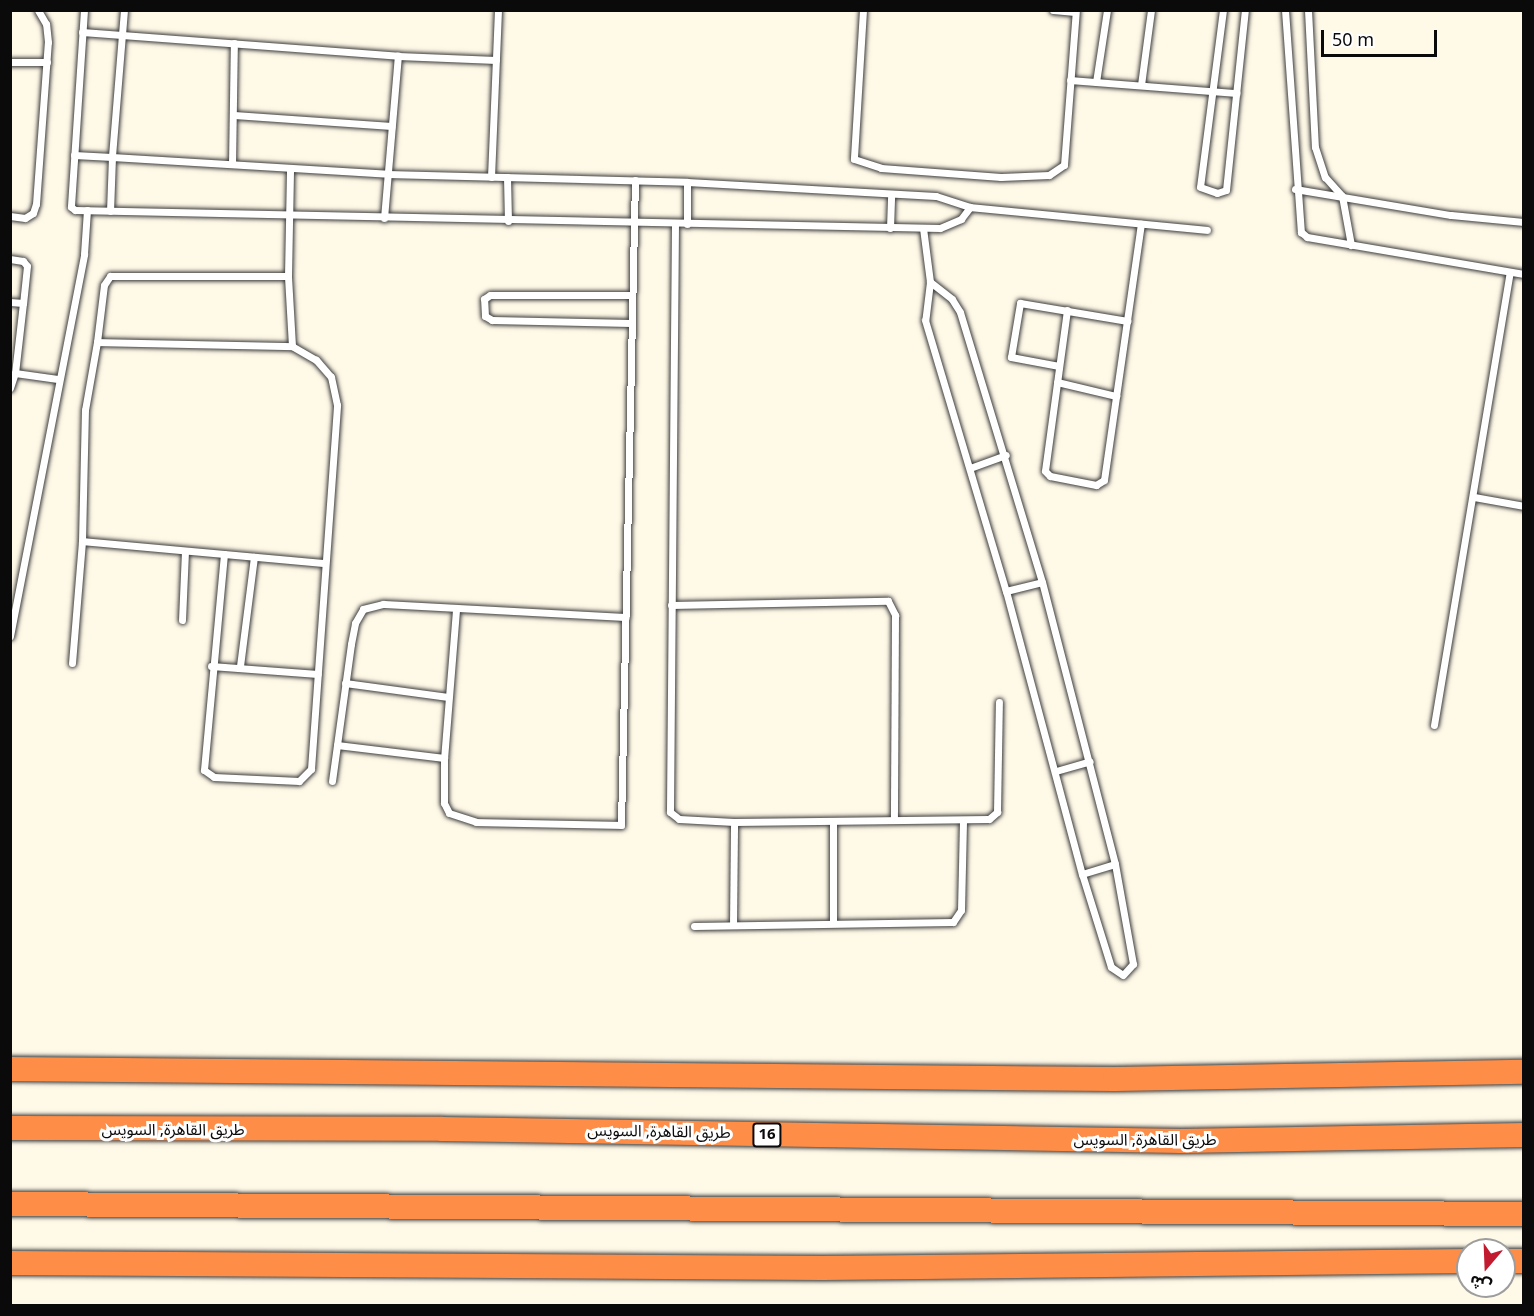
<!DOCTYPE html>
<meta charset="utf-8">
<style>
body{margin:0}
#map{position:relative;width:1534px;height:1316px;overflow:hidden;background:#fff9e8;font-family:Georgia,"Noto Sans Arabic",serif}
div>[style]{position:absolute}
.roads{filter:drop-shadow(0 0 2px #3d3d3d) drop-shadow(0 0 2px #3d3d3d)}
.lane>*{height:7px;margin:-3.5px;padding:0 3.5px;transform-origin:3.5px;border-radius:3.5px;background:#fff}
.highway>*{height:24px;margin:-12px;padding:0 12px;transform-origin:12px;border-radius:12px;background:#fe8d47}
span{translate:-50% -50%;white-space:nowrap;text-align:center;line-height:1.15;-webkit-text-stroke:6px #fff;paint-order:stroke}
.shield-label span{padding:2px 4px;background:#fff;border:2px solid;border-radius:4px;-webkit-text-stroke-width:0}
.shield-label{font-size:15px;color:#0a0a0a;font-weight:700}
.street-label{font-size:16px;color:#0a0a0a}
.frame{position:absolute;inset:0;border:12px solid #0a0a0a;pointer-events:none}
.north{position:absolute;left:1456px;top:1238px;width:60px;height:60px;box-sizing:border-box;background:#fff;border:2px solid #9d9d9d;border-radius:50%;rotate:199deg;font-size:16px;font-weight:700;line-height:24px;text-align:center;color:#0a0a0a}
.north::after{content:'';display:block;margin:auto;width:21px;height:27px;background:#c21b30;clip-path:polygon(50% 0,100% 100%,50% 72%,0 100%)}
.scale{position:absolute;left:1321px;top:30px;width:116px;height:27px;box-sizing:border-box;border:3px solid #0a0a0a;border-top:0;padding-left:8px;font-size:18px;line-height:21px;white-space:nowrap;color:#0a0a0a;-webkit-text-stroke:4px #fff;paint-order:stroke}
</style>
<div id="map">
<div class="roads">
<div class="lane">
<div style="left:84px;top:10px;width:197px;rotate:93.8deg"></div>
<div style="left:71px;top:207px;width:5px;rotate:37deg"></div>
<div style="left:75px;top:210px;width:865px;rotate:1.19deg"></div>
<div style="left:940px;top:228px;width:23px;rotate:-23deg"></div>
<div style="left:961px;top:219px;width:15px;rotate:-53deg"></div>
<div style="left:124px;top:10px;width:147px;rotate:94.7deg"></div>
<div style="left:112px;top:157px;width:276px;rotate:3.5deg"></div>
<div style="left:387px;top:174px;width:300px;rotate:1.5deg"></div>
<div style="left:687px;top:182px;width:249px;rotate:3.2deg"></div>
<div style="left:936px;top:196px;width:36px;rotate:18deg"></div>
<div style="left:970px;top:207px;width:238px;rotate:5.5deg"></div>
<div style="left:863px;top:10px;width:149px;rotate:93.5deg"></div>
<div style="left:854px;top:159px;width:28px;rotate:18deg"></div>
<div style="left:881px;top:168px;width:120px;rotate:4.3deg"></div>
<div style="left:1001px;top:177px;width:48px;rotate:-2.4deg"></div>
<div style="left:1049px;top:175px;width:18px;rotate:-34deg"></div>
<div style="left:1064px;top:165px;width:155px;rotate:-85.6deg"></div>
<div style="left:1053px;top:10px;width:22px;rotate:5deg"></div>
<div style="left:1223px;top:10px;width:178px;rotate:97.4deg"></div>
<div style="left:1200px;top:187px;width:18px;rotate:19deg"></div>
<div style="left:1217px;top:193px;width:9px;rotate:-18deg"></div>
<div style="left:1226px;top:190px;width:181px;rotate:-84deg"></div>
<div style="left:1285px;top:10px;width:223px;rotate:85.9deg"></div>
<div style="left:1301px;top:232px;width:8px;rotate:40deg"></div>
<div style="left:1307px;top:237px;width:220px;rotate:9.7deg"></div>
<div style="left:1308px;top:10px;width:137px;rotate:87.1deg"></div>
<div style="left:1315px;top:147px;width:32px;rotate:72deg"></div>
<div style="left:1325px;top:177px;width:25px;rotate:48deg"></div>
<div style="left:1342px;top:196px;width:50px;rotate:79.6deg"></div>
<div style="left:82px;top:32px;width:317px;rotate:4.3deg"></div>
<div style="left:398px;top:56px;width:98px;rotate:2.3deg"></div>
<div style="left:10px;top:62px;width:37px"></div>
<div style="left:1070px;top:80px;width:167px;rotate:4.5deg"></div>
<div style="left:1096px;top:82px;width:73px;rotate:-81.3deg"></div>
<div style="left:1141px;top:85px;width:76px;rotate:-82.4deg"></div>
<div style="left:234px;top:115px;width:158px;rotate:4deg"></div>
<div style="left:74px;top:155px;width:38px;rotate:3deg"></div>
<div style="left:112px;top:157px;width:54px;rotate:92.1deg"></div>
<div style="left:232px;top:164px;width:121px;rotate:-89.1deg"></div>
<div style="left:491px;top:177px;width:167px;rotate:-87.6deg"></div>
<div style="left:507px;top:177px;width:44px;rotate:88.7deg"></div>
<div style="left:1295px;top:189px;width:158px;rotate:9.5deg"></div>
<div style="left:1451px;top:215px;width:73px;rotate:5.5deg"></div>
<div style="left:10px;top:216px;width:15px;rotate:8deg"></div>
<div style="left:25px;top:218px;width:9px;rotate:-32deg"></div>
<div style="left:33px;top:213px;width:9px;rotate:-72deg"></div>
<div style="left:36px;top:204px;width:162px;rotate:-85.8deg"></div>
<div style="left:48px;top:42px;width:18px;rotate:-96deg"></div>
<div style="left:46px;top:24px;width:16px;rotate:-120deg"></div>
<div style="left:384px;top:218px;width:163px;rotate:-85.1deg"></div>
<div style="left:675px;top:224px;width:588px;rotate:90.49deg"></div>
<div style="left:670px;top:812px;width:11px;rotate:38deg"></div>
<div style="left:679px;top:819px;width:55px;rotate:3.1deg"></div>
<div style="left:734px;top:822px;width:255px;rotate:-0.7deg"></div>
<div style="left:989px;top:819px;width:11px;rotate:-41deg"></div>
<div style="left:997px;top:812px;width:110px;rotate:-89deg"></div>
<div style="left:687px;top:224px;width:42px;rotate:-90deg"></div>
<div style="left:890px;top:228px;width:34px;rotate:-88deg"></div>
<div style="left:923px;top:228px;width:54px;rotate:82.6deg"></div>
<div style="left:930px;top:282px;width:38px;rotate:97deg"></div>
<div style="left:925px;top:320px;width:283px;rotate:73.4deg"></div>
<div style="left:1006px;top:591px;width:293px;rotate:75deg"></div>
<div style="left:1082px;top:874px;width:97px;rotate:72.7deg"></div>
<div style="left:1111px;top:967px;width:14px;rotate:34deg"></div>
<div style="left:1123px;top:975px;width:15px;rotate:-48deg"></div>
<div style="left:1133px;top:964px;width:102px;rotate:-100.2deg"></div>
<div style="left:1115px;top:864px;width:291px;rotate:-104.5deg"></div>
<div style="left:1042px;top:582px;width:282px;rotate:-106.9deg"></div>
<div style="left:960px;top:312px;width:15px;rotate:-122deg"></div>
<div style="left:952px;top:299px;width:28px;rotate:-142deg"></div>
<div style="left:10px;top:259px;width:13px;rotate:9deg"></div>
<div style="left:23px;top:261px;width:6px;rotate:51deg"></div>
<div style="left:27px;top:266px;width:37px;rotate:96deg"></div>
<div style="left:10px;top:302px;width:13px;rotate:4deg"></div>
<div style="left:23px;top:303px;width:70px;rotate:96.5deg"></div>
<div style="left:1067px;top:310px;width:162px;rotate:97.8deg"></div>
<div style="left:1045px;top:471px;width:7px;rotate:45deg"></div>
<div style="left:1050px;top:476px;width:47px;rotate:11.1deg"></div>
<div style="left:1096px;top:485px;width:9px;rotate:-32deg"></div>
<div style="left:1104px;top:480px;width:259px;rotate:-81.8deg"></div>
<div style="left:631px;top:323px;width:139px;rotate:-178.8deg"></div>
<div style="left:492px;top:320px;width:8px;rotate:-150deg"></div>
<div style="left:485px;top:316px;width:17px;rotate:-93deg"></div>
<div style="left:484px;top:299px;width:7px;rotate:-34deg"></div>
<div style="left:490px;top:295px;width:142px"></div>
<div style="left:97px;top:342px;width:57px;rotate:-83deg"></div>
<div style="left:104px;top:285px;width:11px;rotate:-56deg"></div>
<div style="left:110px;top:276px;width:178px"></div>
<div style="left:1059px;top:366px;width:49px;rotate:-169.4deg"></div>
<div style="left:1011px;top:357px;width:55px;rotate:-80.5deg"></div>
<div style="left:1020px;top:303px;width:109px;rotate:9.5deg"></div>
<div style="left:1057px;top:382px;width:61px;rotate:13.3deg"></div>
<div style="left:10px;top:388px;width:16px;rotate:-72deg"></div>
<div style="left:15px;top:373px;width:43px;rotate:7.9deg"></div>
<div style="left:970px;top:468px;width:38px;rotate:-20deg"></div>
<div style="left:1474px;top:497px;width:51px;rotate:10.2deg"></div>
<div style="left:82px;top:541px;width:244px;rotate:5.2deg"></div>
<div style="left:224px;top:554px;width:217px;rotate:95.3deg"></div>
<div style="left:204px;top:770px;width:12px;rotate:35deg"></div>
<div style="left:214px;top:777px;width:85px;rotate:2.7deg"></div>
<div style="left:299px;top:781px;width:17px;rotate:-45deg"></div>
<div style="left:311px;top:769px;width:365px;rotate:-85.9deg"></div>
<div style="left:337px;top:405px;width:29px;rotate:-102deg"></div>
<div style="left:331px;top:377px;width:23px;rotate:-131deg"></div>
<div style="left:316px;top:360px;width:28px;rotate:-150deg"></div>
<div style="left:292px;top:346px;width:70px;rotate:-93.3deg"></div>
<div style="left:288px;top:276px;width:108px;rotate:-88.9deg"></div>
<div style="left:1006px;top:591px;width:37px;rotate:-14deg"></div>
<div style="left:671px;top:605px;width:217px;rotate:-1.1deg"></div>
<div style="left:888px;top:601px;width:16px;rotate:63deg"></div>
<div style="left:895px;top:615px;width:205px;rotate:90.3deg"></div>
<div style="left:456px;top:610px;width:148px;rotate:94.6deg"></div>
<div style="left:444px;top:758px;width:45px;rotate:90deg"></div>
<div style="left:444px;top:803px;width:11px;rotate:63deg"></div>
<div style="left:449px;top:813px;width:28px;rotate:18deg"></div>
<div style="left:476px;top:822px;width:145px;rotate:1.2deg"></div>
<div style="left:621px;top:825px;width:645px;rotate:-88.76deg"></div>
<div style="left:182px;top:620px;width:69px;rotate:-87.5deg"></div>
<div style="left:10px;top:636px;width:389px;rotate:-79deg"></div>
<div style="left:84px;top:254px;width:44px;rotate:-86.1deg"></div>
<div style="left:72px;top:663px;width:122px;rotate:-85.3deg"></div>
<div style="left:82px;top:541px;width:131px;rotate:-88.7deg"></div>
<div style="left:85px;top:410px;width:69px;rotate:-80deg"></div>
<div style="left:97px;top:342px;width:195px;rotate:1.2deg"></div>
<div style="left:211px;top:666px;width:107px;rotate:4.3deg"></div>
<div style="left:240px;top:666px;width:110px;rotate:-82.7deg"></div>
<div style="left:345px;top:683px;width:104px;rotate:7.7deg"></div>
<div style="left:1434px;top:725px;width:459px;rotate:-80.5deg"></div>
<div style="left:337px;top:745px;width:108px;rotate:6.9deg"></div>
<div style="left:1056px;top:771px;width:35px;rotate:-16deg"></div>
<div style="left:332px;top:781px;width:138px;rotate:-82.1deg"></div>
<div style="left:351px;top:644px;width:21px;rotate:-79deg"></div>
<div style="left:355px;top:623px;width:16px;rotate:-60deg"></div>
<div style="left:363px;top:609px;width:21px;rotate:-14deg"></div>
<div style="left:383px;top:604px;width:243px;rotate:3.1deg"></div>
<div style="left:1082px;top:874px;width:34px;rotate:-17deg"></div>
<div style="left:833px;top:923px;width:102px;rotate:-90deg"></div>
<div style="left:733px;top:925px;width:103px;rotate:-89.4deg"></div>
<div style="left:694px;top:926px;width:259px;rotate:-0.9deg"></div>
<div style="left:953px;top:922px;width:14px;rotate:-56deg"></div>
<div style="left:961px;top:910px;width:90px;rotate:-88.7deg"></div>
</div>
<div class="highway">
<div style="left:10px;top:1069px;width:1105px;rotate:0.52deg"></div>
<div style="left:1115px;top:1079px;width:409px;rotate:-1deg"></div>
<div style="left:10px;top:1128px;width:432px;rotate:0.1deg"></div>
<div style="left:442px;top:1129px;width:739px;rotate:0.93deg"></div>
<div style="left:1181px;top:1141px;width:343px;rotate:-1deg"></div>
<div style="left:10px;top:1204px;width:1514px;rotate:0.38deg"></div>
<div style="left:1504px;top:1261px;width:20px"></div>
<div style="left:10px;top:1263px;width:813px;rotate:0.35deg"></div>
<div style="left:823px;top:1268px;width:645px;rotate:-0.62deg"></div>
</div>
</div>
<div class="shield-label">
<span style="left:767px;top:1135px">16</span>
</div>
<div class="street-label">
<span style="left:173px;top:1130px">طريق القاهرة, السويس</span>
<span style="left:659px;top:1132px;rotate:1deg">طريق القاهرة, السويس</span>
<span style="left:1145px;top:1140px">طريق القاهرة, السويس</span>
</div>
<div class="frame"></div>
<div class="north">ش</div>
<div class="scale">50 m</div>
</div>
